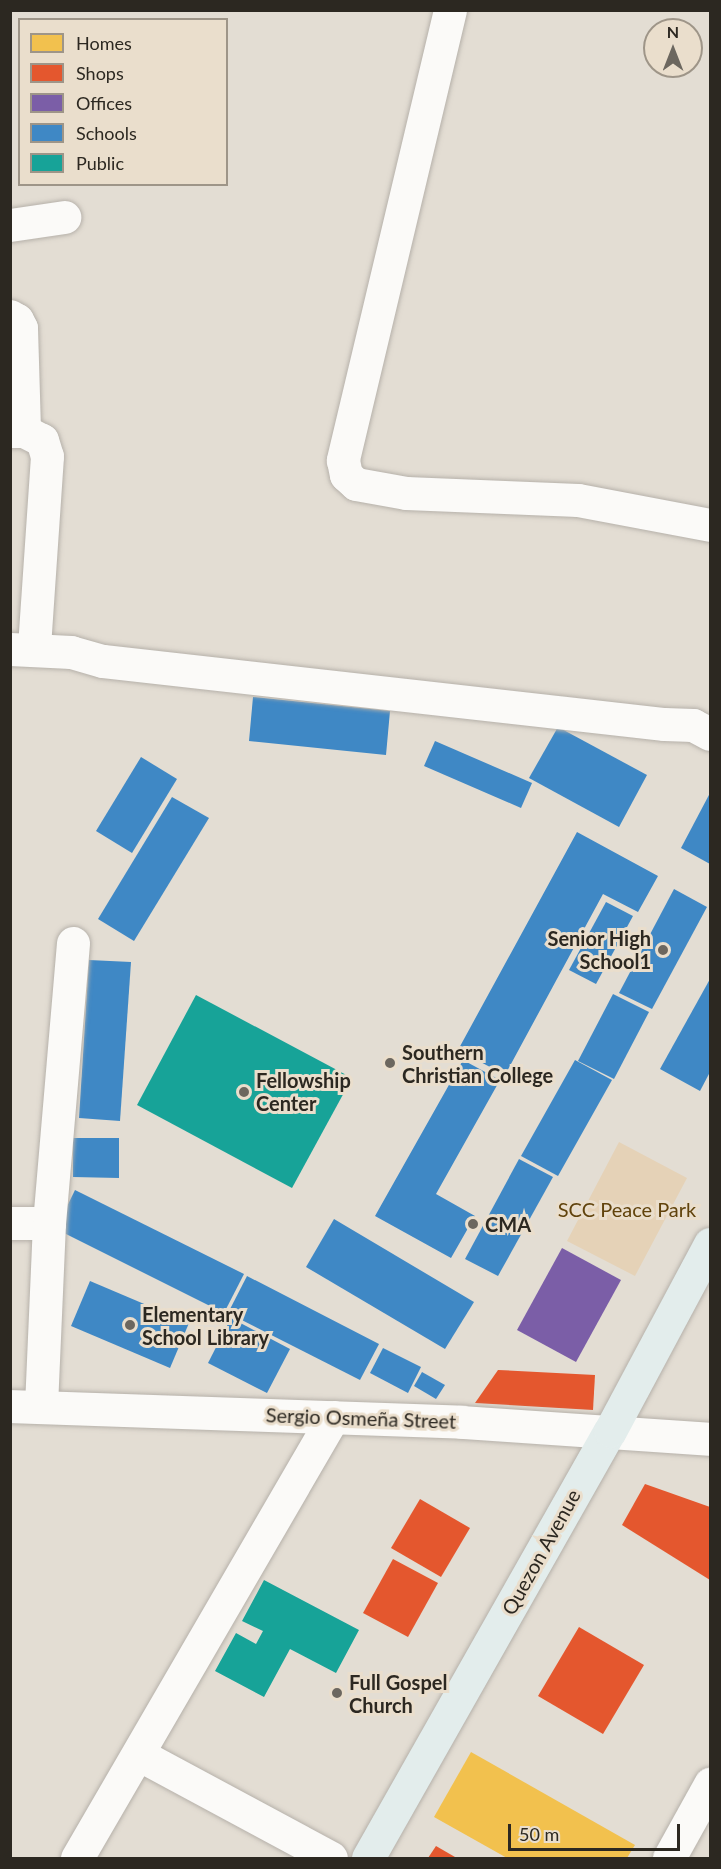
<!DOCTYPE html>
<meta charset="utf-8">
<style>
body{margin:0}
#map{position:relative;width:721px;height:1869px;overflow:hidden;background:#e3ddd3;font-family:Lato,sans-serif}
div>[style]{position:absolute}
.green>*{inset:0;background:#e5d2b7}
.homes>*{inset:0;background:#f2c14e}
.shops>*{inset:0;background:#e4572e}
.offices>*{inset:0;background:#7b5ea7}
.schools>*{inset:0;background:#3f88c5}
.public>*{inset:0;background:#17a398}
.roads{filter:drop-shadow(0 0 2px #b6b1aa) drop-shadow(0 0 2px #b6b1aa)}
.minor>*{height:33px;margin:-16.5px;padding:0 16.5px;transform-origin:16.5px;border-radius:16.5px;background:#fbfaf8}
.major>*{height:33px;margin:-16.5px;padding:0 16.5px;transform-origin:16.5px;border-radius:16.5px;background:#e3edec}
.dots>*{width:16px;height:16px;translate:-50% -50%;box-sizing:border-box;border:3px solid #eadecc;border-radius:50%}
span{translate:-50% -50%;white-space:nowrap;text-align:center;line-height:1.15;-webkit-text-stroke:6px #eadecc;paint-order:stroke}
.poi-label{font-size:20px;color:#2c2821;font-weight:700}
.right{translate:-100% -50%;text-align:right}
.left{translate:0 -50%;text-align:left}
.park-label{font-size:20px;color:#61430c}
.street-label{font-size:20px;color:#2c2821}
.frame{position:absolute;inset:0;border:12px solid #2c2821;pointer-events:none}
.legend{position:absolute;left:18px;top:18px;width:210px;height:168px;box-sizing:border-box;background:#eadecc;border:2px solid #9e9588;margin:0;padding:8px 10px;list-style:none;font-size:18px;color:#2c2821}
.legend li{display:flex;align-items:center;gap:12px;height:30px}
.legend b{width:30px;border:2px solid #9e9588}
.north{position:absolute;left:643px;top:18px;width:60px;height:60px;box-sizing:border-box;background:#eadecc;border:2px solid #9e9588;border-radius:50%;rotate:0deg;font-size:16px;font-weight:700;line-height:24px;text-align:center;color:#2c2821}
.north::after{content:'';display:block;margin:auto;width:21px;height:27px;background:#6c675f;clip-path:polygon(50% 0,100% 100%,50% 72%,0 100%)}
.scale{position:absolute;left:508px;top:1824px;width:172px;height:27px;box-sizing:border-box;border:3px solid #2c2821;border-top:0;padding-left:8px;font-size:18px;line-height:21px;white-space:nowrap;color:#2c2821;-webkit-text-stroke:4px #eadecc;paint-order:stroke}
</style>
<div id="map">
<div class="green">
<div style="clip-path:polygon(619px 1142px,687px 1178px,635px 1276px,567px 1241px)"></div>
</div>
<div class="homes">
<div style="clip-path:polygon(471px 1752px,635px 1845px,627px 1858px,507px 1858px,434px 1817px)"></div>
</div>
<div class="shops">
<div style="clip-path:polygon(498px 1370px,595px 1375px,593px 1410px,475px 1403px)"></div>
<div style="clip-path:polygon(645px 1484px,710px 1507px,710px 1580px,622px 1525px)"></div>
<div style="clip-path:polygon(420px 1499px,470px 1528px,441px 1577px,391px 1548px)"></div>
<div style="clip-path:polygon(393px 1559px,438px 1583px,408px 1637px,363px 1613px)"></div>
<div style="clip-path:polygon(579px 1627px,644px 1665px,603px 1734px,538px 1696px)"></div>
<div style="clip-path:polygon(436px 1846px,455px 1857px,454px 1858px,428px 1858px)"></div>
</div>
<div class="offices">
<div style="clip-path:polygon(562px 1248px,621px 1280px,576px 1362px,517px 1330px)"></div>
</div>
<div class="schools">
<div style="clip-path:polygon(253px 697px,390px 711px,386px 755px,249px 741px)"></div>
<div style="clip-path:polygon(558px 727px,647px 775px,619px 827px,529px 778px)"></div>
<div style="clip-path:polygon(435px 741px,532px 783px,521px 808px,424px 766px)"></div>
<div style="clip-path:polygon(141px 757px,177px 779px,132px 853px,96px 831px)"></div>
<div style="clip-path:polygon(710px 793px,710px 864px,681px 848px)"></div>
<div style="clip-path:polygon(172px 797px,209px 818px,134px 941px,98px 919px)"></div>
<div style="clip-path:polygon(577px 832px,658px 876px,638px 912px,603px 894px,505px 1075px,458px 1050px)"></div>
<div style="clip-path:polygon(674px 889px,707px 907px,652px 1009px,619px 993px)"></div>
<div style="clip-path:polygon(606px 902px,633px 916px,596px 984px,569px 970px)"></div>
<div style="clip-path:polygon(89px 960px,131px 962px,120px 1121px,79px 1118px)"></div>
<div style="clip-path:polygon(710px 979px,710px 1072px,700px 1091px,660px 1069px)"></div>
<div style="clip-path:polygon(613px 994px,649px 1012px,614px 1079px,578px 1061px)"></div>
<div style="clip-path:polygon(463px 1060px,500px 1080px,436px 1194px,475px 1216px,451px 1258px,375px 1216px)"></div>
<div style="clip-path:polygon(575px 1060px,612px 1080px,558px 1176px,521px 1156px)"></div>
<div style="clip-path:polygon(73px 1138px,119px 1138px,119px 1178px,73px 1177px)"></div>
<div style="clip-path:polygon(519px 1159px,553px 1177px,498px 1276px,465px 1259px)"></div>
<div style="clip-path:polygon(75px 1190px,244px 1274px,224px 1313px,56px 1229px)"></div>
<div style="clip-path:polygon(334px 1219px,474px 1302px,445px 1349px,306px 1267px)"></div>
<div style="clip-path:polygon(247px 1276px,379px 1344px,360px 1380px,228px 1313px)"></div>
<div style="clip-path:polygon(90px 1281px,189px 1323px,170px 1368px,71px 1326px)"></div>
<div style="clip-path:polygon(231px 1318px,290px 1349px,267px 1393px,208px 1363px)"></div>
<div style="clip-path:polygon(383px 1348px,421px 1367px,408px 1393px,370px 1373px)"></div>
<div style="clip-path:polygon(422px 1372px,445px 1385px,436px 1399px,414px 1386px)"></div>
</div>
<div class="public">
<div style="clip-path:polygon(196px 995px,352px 1078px,292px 1188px,137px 1105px)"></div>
<div style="clip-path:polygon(264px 1580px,359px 1630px,336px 1673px,290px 1649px,264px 1697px,215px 1671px,236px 1633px,256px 1644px,263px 1631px,242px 1621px)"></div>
</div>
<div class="roads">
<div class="minor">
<div style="left:450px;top:10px;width:463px;rotate:103.4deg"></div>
<div style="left:343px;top:460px;width:15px;rotate:79deg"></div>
<div style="left:346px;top:475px;width:13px;rotate:42deg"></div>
<div style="left:356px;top:484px;width:51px;rotate:10.2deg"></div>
<div style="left:406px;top:493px;width:172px;rotate:2.3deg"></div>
<div style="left:578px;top:500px;width:134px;rotate:10.7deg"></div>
<div style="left:10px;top:225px;width:55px;rotate:-8.4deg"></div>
<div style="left:10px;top:316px;width:8px;rotate:30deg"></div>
<div style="left:17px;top:320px;width:9px;rotate:63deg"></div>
<div style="left:21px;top:328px;width:103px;rotate:88.3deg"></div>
<div style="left:10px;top:431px;width:14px"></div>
<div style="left:24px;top:431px;width:20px;rotate:27deg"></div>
<div style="left:42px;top:440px;width:17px;rotate:73deg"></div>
<div style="left:47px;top:456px;width:193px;rotate:93.9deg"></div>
<div style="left:10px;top:649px;width:61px;rotate:2.8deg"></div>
<div style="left:71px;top:652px;width:33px;rotate:16deg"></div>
<div style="left:103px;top:661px;width:565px;rotate:6.41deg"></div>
<div style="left:664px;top:724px;width:29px;rotate:2deg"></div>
<div style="left:693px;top:725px;width:19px;rotate:28deg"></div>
<div style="left:10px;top:1223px;width:39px"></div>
<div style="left:10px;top:1406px;width:452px;rotate:2deg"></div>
<div style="left:462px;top:1422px;width:249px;rotate:3.9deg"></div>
<div style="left:41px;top:1406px;width:183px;rotate:-87.5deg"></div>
<div style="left:49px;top:1223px;width:281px;rotate:-85.1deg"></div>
<div style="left:138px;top:1754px;width:219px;rotate:28.3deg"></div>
<div style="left:77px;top:1858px;width:510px;rotate:-59.86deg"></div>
<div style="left:669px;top:1858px;width:85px;rotate:-61deg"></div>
</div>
<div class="major">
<div style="left:368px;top:1858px;width:491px;rotate:-60.5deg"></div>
<div style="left:610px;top:1431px;width:212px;rotate:-61.9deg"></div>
</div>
</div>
<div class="dots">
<div style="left:663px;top:950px;background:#6c675f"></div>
<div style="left:390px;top:1063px;background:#6c675f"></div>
<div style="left:244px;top:1092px;background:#6c675f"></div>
<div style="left:473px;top:1224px;background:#6c675f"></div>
<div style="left:130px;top:1325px;background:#6c675f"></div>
<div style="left:337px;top:1693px;background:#6c675f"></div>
</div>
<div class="poi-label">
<span class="right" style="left:651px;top:950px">Senior High<br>School1</span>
<span class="left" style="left:402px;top:1064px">Southern<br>Christian College</span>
<span class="left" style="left:256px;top:1092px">Fellowship<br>Center</span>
<span class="left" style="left:485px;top:1224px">CMA</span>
<span class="left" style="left:142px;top:1326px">Elementary<br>School Library</span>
<span class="left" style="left:349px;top:1694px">Full Gospel<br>Church</span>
</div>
<div class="park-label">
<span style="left:627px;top:1209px">SCC Peace Park</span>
</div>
<div class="street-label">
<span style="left:361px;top:1418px;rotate:2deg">Sergio Osmeña Street</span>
<span style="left:541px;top:1552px;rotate:-61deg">Quezon Avenue</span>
</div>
<div class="frame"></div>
<ul class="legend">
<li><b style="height:16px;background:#f2c14e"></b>Homes</li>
<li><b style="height:16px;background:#e4572e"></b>Shops</li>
<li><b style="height:16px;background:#7b5ea7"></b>Offices</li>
<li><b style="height:16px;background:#3f88c5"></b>Schools</li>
<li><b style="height:16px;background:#17a398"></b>Public</li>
</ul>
<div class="north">N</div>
<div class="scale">50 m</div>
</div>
